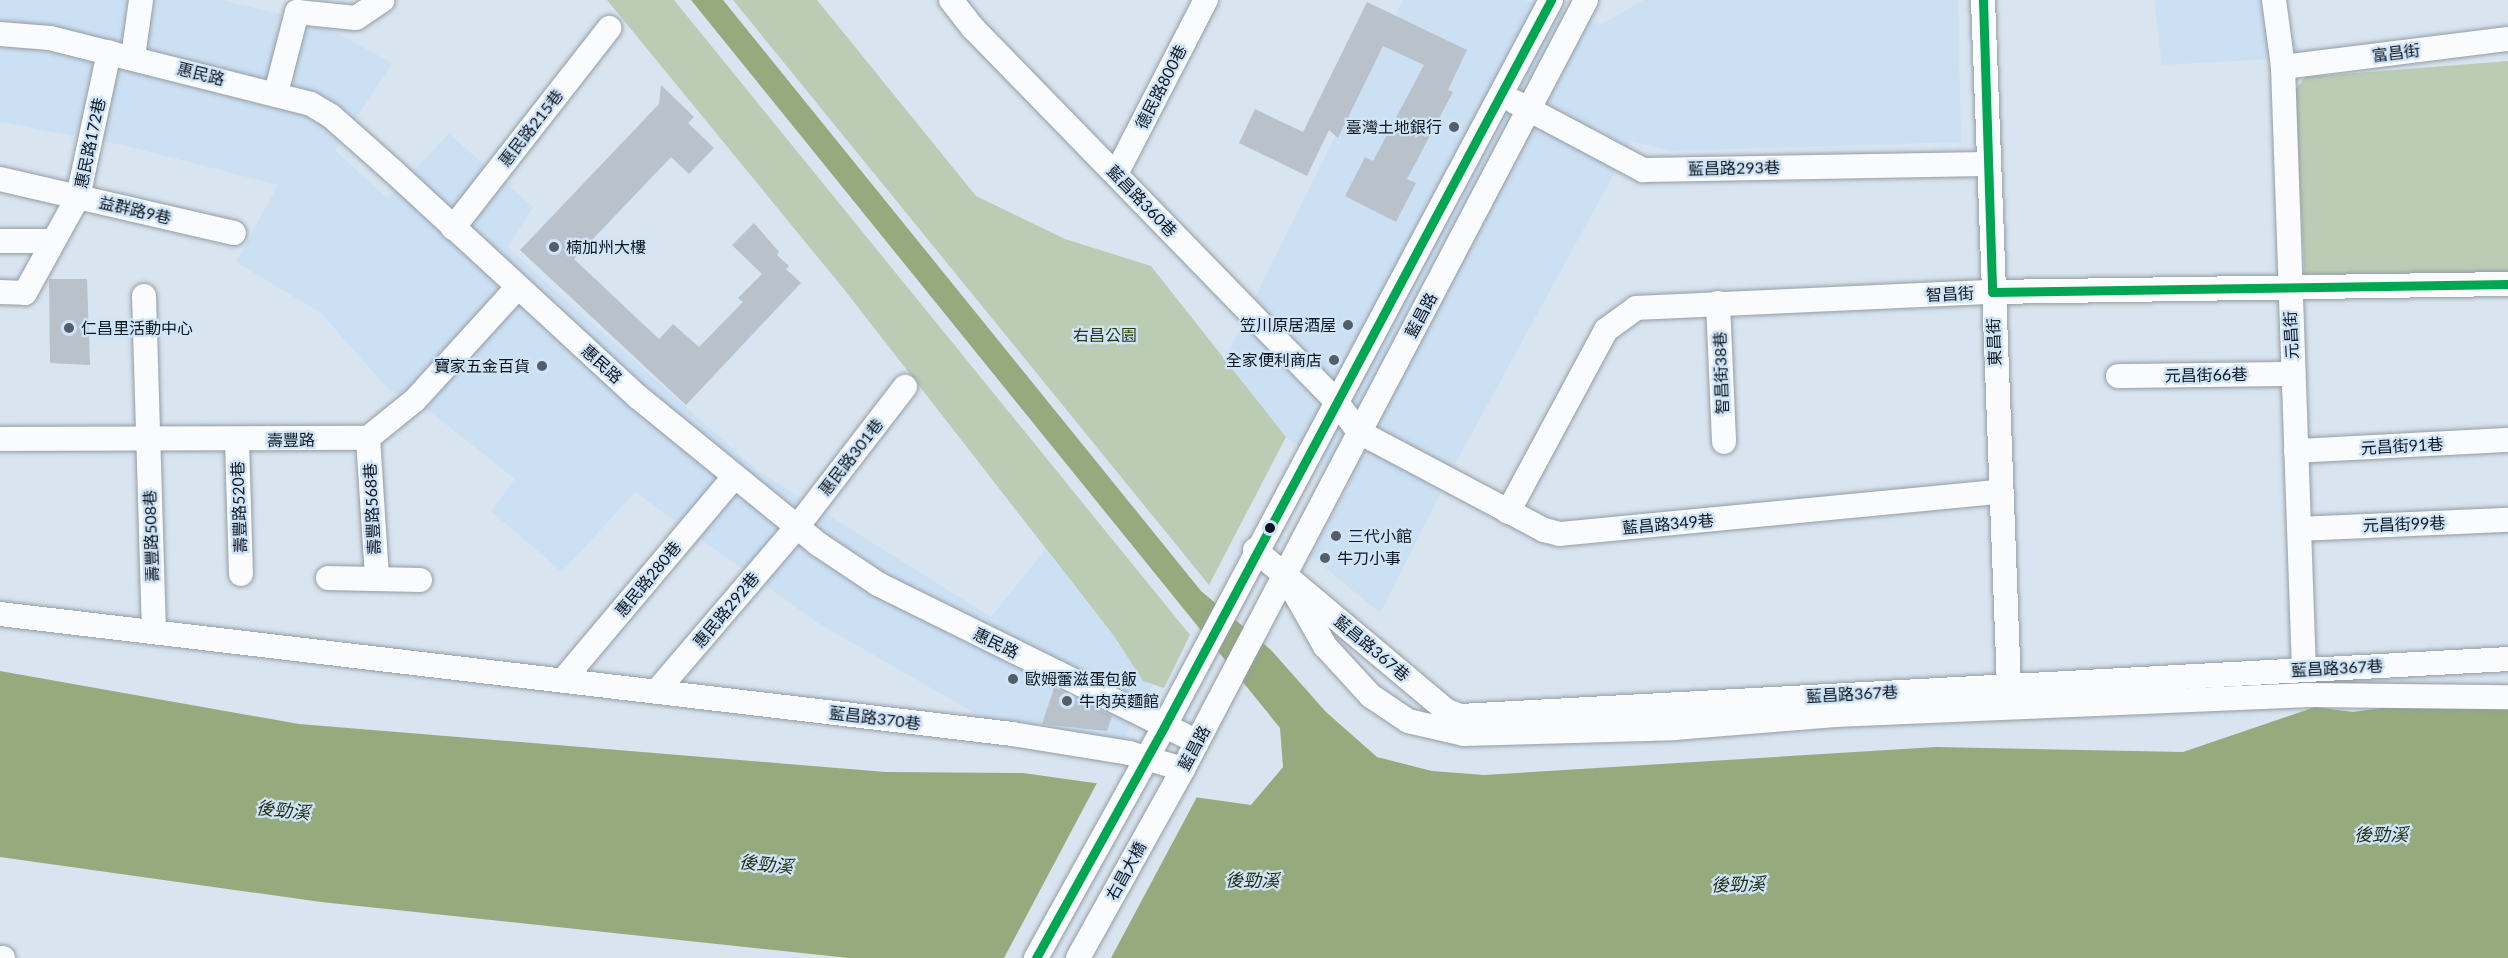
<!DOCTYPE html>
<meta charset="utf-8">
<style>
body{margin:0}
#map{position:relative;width:2508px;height:958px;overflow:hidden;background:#d8e4ef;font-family:Lato,"Noto Sans TC",sans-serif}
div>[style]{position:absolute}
.built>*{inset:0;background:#cce0f3}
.green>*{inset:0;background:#bbccb5}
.water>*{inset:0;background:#95ab7d}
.pier>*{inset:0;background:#d8e4ef}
.building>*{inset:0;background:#b9c2cb}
.roads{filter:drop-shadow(0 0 2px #949da5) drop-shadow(0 0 2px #949da5)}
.minor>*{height:24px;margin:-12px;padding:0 12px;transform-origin:12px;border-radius:12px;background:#f9fbfd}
.bus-1>*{height:9px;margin:-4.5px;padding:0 4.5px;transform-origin:4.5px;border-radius:4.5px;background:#00a651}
.dots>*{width:16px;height:16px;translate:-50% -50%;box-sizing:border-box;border:3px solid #cfe4f8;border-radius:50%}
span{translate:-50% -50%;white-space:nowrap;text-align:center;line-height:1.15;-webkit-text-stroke:4.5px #cfe4f8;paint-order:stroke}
.street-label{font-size:16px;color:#0f161d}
.poi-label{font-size:16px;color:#0f161d}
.right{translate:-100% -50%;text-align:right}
.left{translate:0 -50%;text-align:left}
.park-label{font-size:16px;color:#293a03}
.water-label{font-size:18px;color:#242f10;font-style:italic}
</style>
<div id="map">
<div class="built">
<div style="clip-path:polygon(0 0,220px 0,319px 23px,392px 63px,335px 150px,387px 198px,449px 134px,533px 207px,508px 247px,543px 280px,758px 471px,991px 617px,1045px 550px,1114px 636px,1143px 681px,1153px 684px,1123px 740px,999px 727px,818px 623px,635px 492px,562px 572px,491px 511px,515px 479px,428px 410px,389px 390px,321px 313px,236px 262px,278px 185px,123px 145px,0 122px)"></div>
<div style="clip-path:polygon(1403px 0,1524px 0,1602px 24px,1644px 0,1958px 0,1961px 142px,1670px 151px,1632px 141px,1456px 462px,1380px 613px,1311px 556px,1350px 482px,1286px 437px,1224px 360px)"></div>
<div style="clip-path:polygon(2154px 0,2283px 0,2286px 30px,2307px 57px,2162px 65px)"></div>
</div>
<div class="green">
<div style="clip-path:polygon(607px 0,674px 0,1190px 635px,1164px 688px,1143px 681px,1114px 636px,843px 288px)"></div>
<div style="clip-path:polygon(733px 0,817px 0,976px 196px,1065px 239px,1151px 266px,1286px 437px,1209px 585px)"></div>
<div style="clip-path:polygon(2508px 61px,2508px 275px,2305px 283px,2296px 111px,2296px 89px,2305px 77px)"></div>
</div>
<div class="water">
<div style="clip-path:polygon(691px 0,723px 0,1201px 591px,1271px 650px,1326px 712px,1377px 757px,1432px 771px,1484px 775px,1936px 747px,2183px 752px,2315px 707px,2353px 712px,2434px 701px,2508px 707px,2508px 958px,849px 958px,321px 902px,0 857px,0 671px,299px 724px,886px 772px,1023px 773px,1251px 805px,1283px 767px,1280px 728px)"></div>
</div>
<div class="pier">
<div style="clip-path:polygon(1098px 781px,1198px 795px,1111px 958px,1004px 958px)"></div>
</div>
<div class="building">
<div style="clip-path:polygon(1367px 2px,1467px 50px,1448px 90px,1453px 92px,1407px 179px,1416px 183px,1396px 222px,1345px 196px,1365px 157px,1373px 161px,1424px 65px,1383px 46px,1338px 138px,1329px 130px,1307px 176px,1239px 143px,1255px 109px,1303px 132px)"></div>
<div style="clip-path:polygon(661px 85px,694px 117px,688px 123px,714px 148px,689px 174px,671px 157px,574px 259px,659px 339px,673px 324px,699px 347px,743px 302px,738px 298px,762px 274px,732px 245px,754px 223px,779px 252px,777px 255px,789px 266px,786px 269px,801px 283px,686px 405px,520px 250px,659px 104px)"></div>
<div style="clip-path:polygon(49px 279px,87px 279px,90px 365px,50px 363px)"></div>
<div style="clip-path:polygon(1054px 688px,1112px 716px,1107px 731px,1042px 724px)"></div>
</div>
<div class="roads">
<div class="minor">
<div style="left:951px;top:0;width:36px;rotate:52deg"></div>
<div style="left:973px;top:28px;width:519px;rotate:45.78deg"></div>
<div style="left:1335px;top:400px;width:40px;rotate:53deg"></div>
<div style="left:1359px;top:432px;width:209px;rotate:27.9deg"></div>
<div style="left:1544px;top:530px;width:16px;rotate:14deg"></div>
<div style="left:1560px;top:534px;width:442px;rotate:-5.5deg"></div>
<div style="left:1983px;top:0;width:685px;rotate:87.83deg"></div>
<div style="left:2274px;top:0;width:68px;rotate:82.3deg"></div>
<div style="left:2283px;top:67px;width:603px;rotate:88.01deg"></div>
<div style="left:0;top:34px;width:50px;rotate:4.6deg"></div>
<div style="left:50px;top:38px;width:269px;rotate:14.2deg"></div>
<div style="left:311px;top:104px;width:23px;rotate:31deg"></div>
<div style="left:331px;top:116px;width:84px;rotate:41.6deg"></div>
<div style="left:394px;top:172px;width:332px;rotate:42.7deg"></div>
<div style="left:638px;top:397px;width:232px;rotate:39.2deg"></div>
<div style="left:818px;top:544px;width:72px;rotate:33.7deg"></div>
<div style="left:878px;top:584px;width:356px;rotate:26.3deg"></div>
<div style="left:133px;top:57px;width:58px;rotate:-82deg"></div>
<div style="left:2283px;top:67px;width:227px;rotate:-7.1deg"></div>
<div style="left:276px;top:93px;width:84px;rotate:-75.5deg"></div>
<div style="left:297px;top:12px;width:59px;rotate:5.8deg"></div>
<div style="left:356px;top:18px;width:32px;rotate:-34deg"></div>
<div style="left:1515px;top:102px;width:145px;rotate:28deg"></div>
<div style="left:1643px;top:170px;width:345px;rotate:-1deg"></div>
<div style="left:1116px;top:174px;width:196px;rotate:-62.7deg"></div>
<div style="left:0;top:179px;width:240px;rotate:13deg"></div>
<div style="left:453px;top:228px;width:254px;rotate:-52deg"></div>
<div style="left:0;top:241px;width:52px"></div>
<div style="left:0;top:292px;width:25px;rotate:2deg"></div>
<div style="left:25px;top:293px;width:110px;rotate:-61.1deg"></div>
<div style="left:78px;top:197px;width:148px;rotate:-77.9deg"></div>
<div style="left:144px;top:296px;width:336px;rotate:88.3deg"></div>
<div style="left:1718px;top:303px;width:139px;rotate:87.5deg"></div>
<div style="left:2118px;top:376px;width:175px;rotate:-0.7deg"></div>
<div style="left:368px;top:438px;width:141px;rotate:86.3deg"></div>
<div style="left:0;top:439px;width:368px;rotate:-0.2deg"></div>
<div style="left:368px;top:438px;width:60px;rotate:-39deg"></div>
<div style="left:415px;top:400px;width:153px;rotate:-47.7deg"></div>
<div style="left:237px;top:441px;width:133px;rotate:88.3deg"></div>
<div style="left:2296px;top:451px;width:212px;rotate:-3deg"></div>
<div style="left:1508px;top:512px;width:207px;rotate:-61.7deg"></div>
<div style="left:1606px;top:330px;width:37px;rotate:-36deg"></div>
<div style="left:1636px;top:308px;width:356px;rotate:-2.6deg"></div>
<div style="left:1992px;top:292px;width:516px;rotate:-0.89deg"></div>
<div style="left:2299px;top:529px;width:209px;rotate:-2.5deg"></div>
<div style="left:1255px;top:550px;width:251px;rotate:40deg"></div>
<div style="left:1447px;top:711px;width:14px;rotate:21deg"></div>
<div style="left:1460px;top:716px;width:1050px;rotate:-3.11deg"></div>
<div style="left:328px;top:578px;width:92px;rotate:1.2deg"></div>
<div style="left:1292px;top:588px;width:67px;rotate:60.4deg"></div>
<div style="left:1325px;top:646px;width:68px;rotate:47.4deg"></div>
<div style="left:1371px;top:696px;width:45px;rotate:34deg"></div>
<div style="left:1408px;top:721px;width:57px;rotate:13.1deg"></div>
<div style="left:1464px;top:734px;width:210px;rotate:-1.6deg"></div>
<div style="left:1674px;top:728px;width:162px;rotate:-4.6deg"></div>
<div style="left:1835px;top:715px;width:469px;rotate:-2.4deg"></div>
<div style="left:2304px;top:695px;width:204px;rotate:0.6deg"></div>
<div style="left:0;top:614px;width:1019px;rotate:6.76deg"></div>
<div style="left:1012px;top:734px;width:119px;rotate:9.2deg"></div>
<div style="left:1129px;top:753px;width:56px;rotate:16.5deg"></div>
<div style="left:564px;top:679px;width:263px;rotate:-49.9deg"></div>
<div style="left:656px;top:692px;width:217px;rotate:-49.5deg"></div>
<div style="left:797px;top:527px;width:177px;rotate:-52.4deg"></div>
<div style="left:0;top:958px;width:3px"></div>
<div style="left:1036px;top:958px;width:264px;rotate:-61deg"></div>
<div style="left:1164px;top:727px;width:824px;rotate:-61.97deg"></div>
<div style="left:1078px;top:958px;width:216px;rotate:-60.9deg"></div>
<div style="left:1183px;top:769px;width:868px;rotate:-62.34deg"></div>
</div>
</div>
<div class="bus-1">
<div style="left:1983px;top:0;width:292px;rotate:88.2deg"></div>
<div style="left:1992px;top:292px;width:516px;rotate:-0.89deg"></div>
<div style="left:1036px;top:958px;width:264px;rotate:-61deg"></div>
<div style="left:1164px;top:727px;width:824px;rotate:-61.97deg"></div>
</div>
<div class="dots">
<div style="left:1454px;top:127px;background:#555e66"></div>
<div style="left:554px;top:247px;background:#555e66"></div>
<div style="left:1348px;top:325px;background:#555e66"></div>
<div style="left:69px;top:328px;background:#555e66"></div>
<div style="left:1334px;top:360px;background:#555e66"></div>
<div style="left:542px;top:366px;background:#555e66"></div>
<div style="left:1270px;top:528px;background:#0f161d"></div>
<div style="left:1336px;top:536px;background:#555e66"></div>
<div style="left:1325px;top:558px;background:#555e66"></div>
<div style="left:1013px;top:679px;background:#555e66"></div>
<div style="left:1067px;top:701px;background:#555e66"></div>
</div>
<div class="street-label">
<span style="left:2396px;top:53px;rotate:-7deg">富昌街</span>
<span style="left:201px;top:74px;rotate:14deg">惠民路</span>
<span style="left:1161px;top:87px;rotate:-63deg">德民路800巷</span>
<span style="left:531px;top:128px;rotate:-52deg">惠民路215巷</span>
<span style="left:90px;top:143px;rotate:-78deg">惠民路172巷</span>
<span style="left:1734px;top:168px;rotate:-1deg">藍昌路293巷</span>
<span style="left:1142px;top:201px;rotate:46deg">藍昌路360巷</span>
<span style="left:135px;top:210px;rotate:13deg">益群路9巷</span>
<span style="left:1950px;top:294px;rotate:-3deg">智昌街</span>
<span style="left:1421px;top:315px;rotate:-62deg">藍昌路</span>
<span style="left:2291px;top:335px;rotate:-93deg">元昌街</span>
<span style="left:1994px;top:342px;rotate:-92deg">東昌街</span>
<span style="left:602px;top:364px;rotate:42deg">惠民路</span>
<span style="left:1721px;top:373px;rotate:-92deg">智昌街38巷</span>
<span style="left:2206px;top:375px;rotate:-1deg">元昌街66巷</span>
<span style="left:291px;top:440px;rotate:-1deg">壽豐路</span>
<span style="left:2402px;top:446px;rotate:-3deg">元昌街91巷</span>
<span style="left:851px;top:457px;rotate:-52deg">惠民路301巷</span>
<span style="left:239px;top:507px;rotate:-92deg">壽豐路520巷</span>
<span style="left:372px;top:509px;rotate:-93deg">壽豐路568巷</span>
<span style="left:1668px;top:524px;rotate:-5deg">藍昌路349巷</span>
<span style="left:2404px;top:524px;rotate:-2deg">元昌街99巷</span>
<span style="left:151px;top:536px;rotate:-92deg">壽豐路508巷</span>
<span style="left:648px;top:579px;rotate:-50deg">惠民路280巷</span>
<span style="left:726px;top:610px;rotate:-50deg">惠民路292巷</span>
<span style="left:996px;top:643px;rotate:26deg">惠民路</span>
<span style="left:1372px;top:648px;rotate:40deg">藍昌路367巷</span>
<span style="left:2337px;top:668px;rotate:-3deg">藍昌路367巷</span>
<span style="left:1852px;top:694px;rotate:-3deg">藍昌路367巷</span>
<span style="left:875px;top:718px;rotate:7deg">藍昌路370巷</span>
<span style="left:1194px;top:748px;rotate:-62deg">藍昌路</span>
<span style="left:1126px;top:871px;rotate:-61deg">右昌大橋</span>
</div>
<div class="poi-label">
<span class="right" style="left:1442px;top:127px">臺灣土地銀行</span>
<span class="left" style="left:566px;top:247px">楠加州大樓</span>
<span class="right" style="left:1336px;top:325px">笠川原居酒屋</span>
<span class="left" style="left:81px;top:328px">仁昌里活動中心</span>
<span class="right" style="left:1322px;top:360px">全家便利商店</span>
<span class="right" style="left:530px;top:366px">寶家五金百貨</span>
<span class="left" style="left:1348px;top:536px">三代小館</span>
<span class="left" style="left:1337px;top:558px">牛刀小事</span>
<span class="left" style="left:1025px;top:679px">歐姆蕾滋蛋包飯</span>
<span class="left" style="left:1079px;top:701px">牛肉英麵館</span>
</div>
<div class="park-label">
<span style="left:1105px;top:335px">右昌公園</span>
</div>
<div class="water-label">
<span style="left:283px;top:810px;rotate:6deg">後勁溪</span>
<span style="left:2381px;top:834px">後勁溪</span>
<span style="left:766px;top:864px;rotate:6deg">後勁溪</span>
<span style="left:1252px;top:880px;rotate:1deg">後勁溪</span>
<span style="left:1738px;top:884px;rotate:-1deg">後勁溪</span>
</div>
</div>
